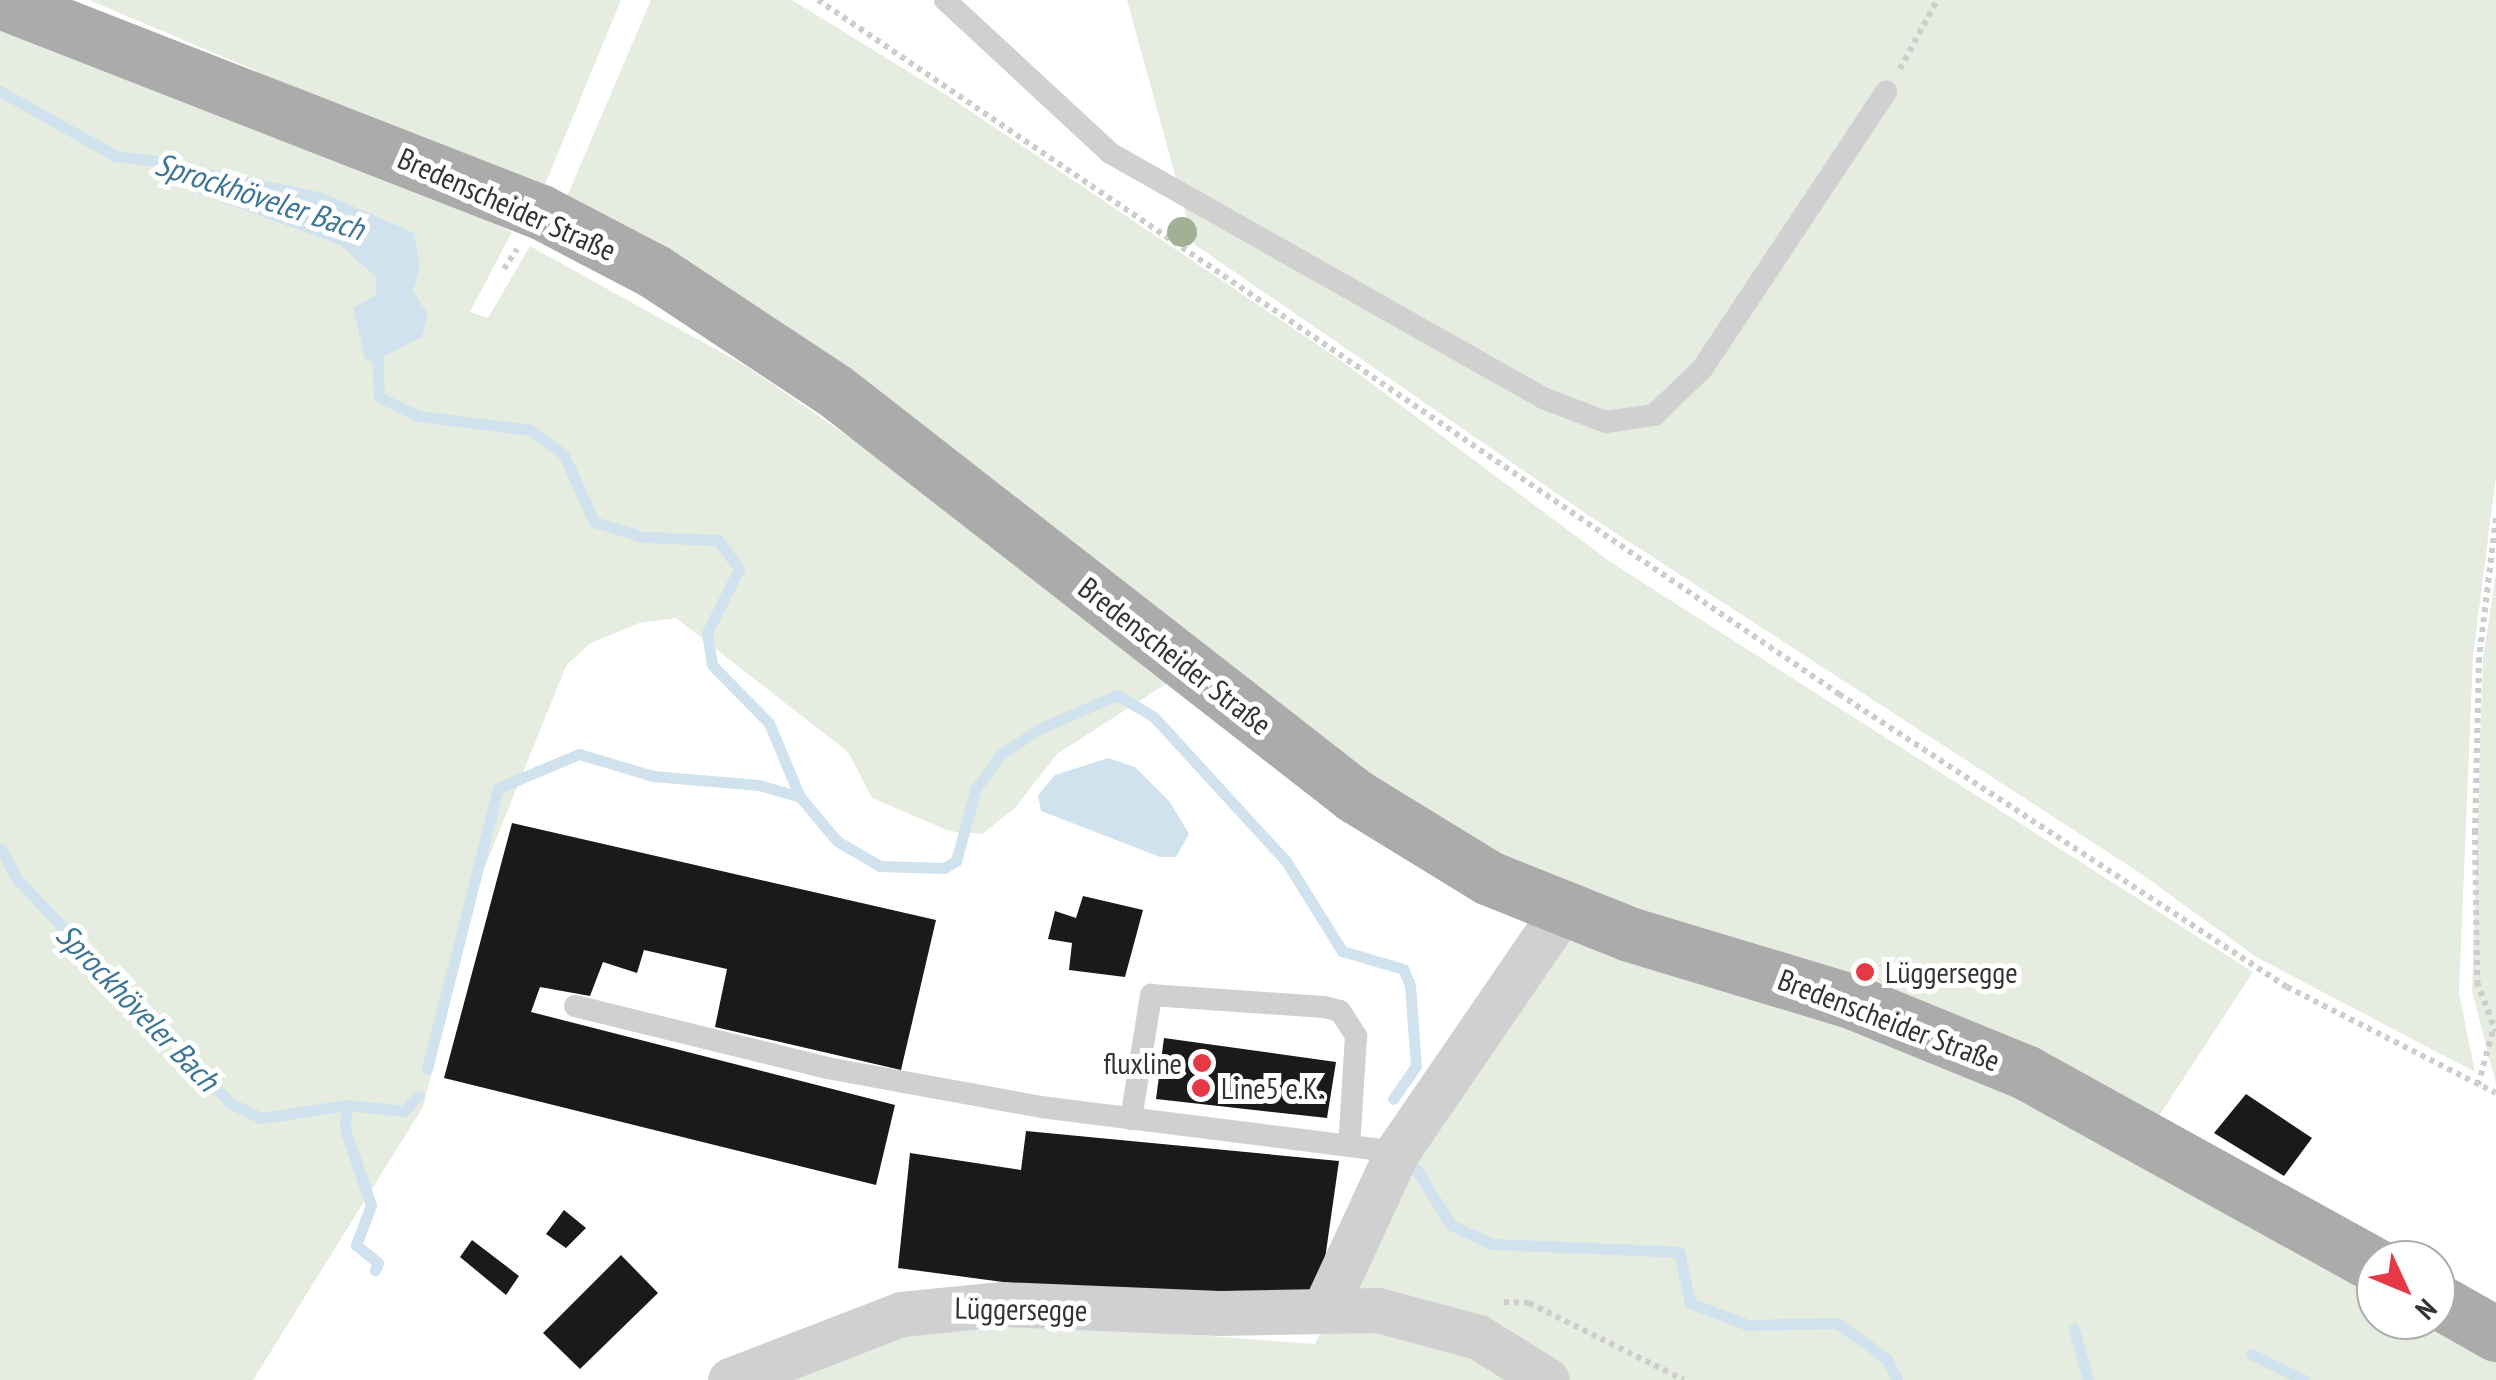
<!DOCTYPE html>
<meta charset="utf-8">
<style>
body{margin:0}
#map{position:relative;width:2496px;height:1380px;overflow:hidden;background:#fff;font-family:"PT Sans Narrow",sans-serif}
div>[style]{position:absolute}
.green>*{inset:0;background:#e6ecdf}
.water>*{inset:0;background:#cfe2ee}
.stream>*{height:11px;margin:-5.5px;padding:0 5.5px;transform-origin:5.5px;border-radius:5.5px;background:#cfe2ee}
.building>*{inset:0;background:#1a1a1a}
.path>*{height:6px;margin-top:-3px;transform-origin:0;background:repeating-linear-gradient(90deg,#cdcdcd 0 5px,transparent 0 10px)}
.lane>*{height:22px;margin:-11px;padding:0 11px;transform-origin:11px;border-radius:11px;background:#d0d0d0}
.street>*{height:45px;margin:-22.5px;padding:0 22.5px;transform-origin:22.5px;border-radius:22.5px;background:#d0d0d0}
.primary>*{height:55px;margin:-27.5px;padding:0 27.5px;transform-origin:27.5px;border-radius:27.5px;background:#ababab}
.trees>*{width:30px;height:30px;margin:-15px;border-radius:50%;background:#a2b095}
.dots>*{width:28px;height:28px;translate:-50% -50%;box-sizing:border-box;border:5px solid #fff;border-radius:50%}
span{translate:-50% -50%;white-space:nowrap;text-align:center;line-height:1.15;-webkit-text-stroke:10px #fff;paint-order:stroke}
.street-label{font-size:30px;color:#333}
.poi-label{font-size:30px;color:#333}
.left{translate:0 -50%;text-align:left}
.right{translate:-100% -50%;text-align:right}
.water-label{font-size:32px;color:#3f7597;font-style:italic}
.north{position:absolute;left:2356px;top:1240px;width:100px;height:100px;box-sizing:border-box;background:#fff;border:2px solid #adadad;border-radius:50%;rotate:134deg;font-size:28px;font-weight:700;line-height:40px;text-align:center;color:#333}
.north::after{content:'';display:block;margin:auto;width:35px;height:45px;background:#e63946;clip-path:polygon(50% 0,100% 100%,50% 72%,0 100%)}
</style>
<div id="map">
<div class="green">
<div style="clip-path:polygon(89px 0,621px 0,542px 192px)"></div>
<div style="clip-path:polygon(651px 0,792px 0,948px 96px,1343px 362px,1612px 563px,2253px 972px,2155px 1122px,1577px 902px,1431px 828px,566px 199px)"></div>
<div style="clip-path:polygon(1127px 0,2496px 0,2496px 476px,2473px 656px,2459px 993px,2475px 1072px,2256px 957px,2140px 873px,1588px 515px,1194px 244px)"></div>
<div style="clip-path:polygon(0 22px,349px 156px,512px 232px,470px 312px,488px 318px,530px 246px,746px 366px,1011px 549px,1172px 680px,1057px 754px,1015px 808px,982px 834px,949px 831px,872px 798px,848px 752px,676px 618px,639px 623px,589px 644px,566px 666px,482px 874px,423px 1107px,253px 1380px,0 1380px)"></div>
<div style="clip-path:polygon(2496px 573px,2496px 1084px,2472px 991px,2483px 658px)"></div>
<div style="clip-path:polygon(1569px 930px,1894px 1027px,2376px 1295px,2376px 1320px,2424px 1320px,2496px 1357px,2496px 1380px,763px 1380px,881px 1332px,991px 1320px,1315px 1344px,1377px 1206px)"></div>
</div>
<div class="water">
<div style="clip-path:polygon(152px 157px,323px 193px,414px 233px,420px 267px,413px 291px,428px 314px,422px 337px,373px 362px,365px 359px,353px 308px,376px 295px,376px 277px,340px 245px,195px 192px)"></div>
<div style="clip-path:polygon(1108px 758px,1135px 767px,1170px 802px,1189px 834px,1176px 857px,1160px 857px,1041px 811px,1038px 795px,1055px 775px)"></div>
</div>
<div class="stream">
<div style="left:0;top:91px;width:133px;rotate:29.3deg"></div>
<div style="left:116px;top:156px;width:48px;rotate:7.1deg"></div>
<div style="left:377px;top:349px;width:48px;rotate:87.6deg"></div>
<div style="left:379px;top:397px;width:43px;rotate:26deg"></div>
<div style="left:418px;top:416px;width:113px;rotate:7.1deg"></div>
<div style="left:530px;top:430px;width:42px;rotate:36.3deg"></div>
<div style="left:564px;top:455px;width:73px;rotate:65.9deg"></div>
<div style="left:594px;top:522px;width:52px;rotate:16.7deg"></div>
<div style="left:644px;top:537px;width:74px;rotate:2.3deg"></div>
<div style="left:718px;top:540px;width:36px;rotate:54deg"></div>
<div style="left:739px;top:569px;width:72px;rotate:116.6deg"></div>
<div style="left:707px;top:633px;width:32px;rotate:81deg"></div>
<div style="left:712px;top:665px;width:81px;rotate:45.5deg"></div>
<div style="left:769px;top:723px;width:80px;rotate:67.3deg"></div>
<div style="left:800px;top:797px;width:57px;rotate:49.9deg"></div>
<div style="left:837px;top:841px;width:50px;rotate:30.2deg"></div>
<div style="left:880px;top:866px;width:64px;rotate:1.8deg"></div>
<div style="left:944px;top:868px;width:14px;rotate:-30deg"></div>
<div style="left:956px;top:861px;width:76px;rotate:-74.7deg"></div>
<div style="left:976px;top:788px;width:42px;rotate:-53.7deg"></div>
<div style="left:1001px;top:754px;width:45px;rotate:-33.3deg"></div>
<div style="left:1039px;top:729px;width:85px;rotate:-23.6deg"></div>
<div style="left:1117px;top:695px;width:42px;rotate:30.3deg"></div>
<div style="left:1153px;top:716px;width:197px;rotate:47.5deg"></div>
<div style="left:1286px;top:861px;width:106px;rotate:58.1deg"></div>
<div style="left:1342px;top:951px;width:64px;rotate:16.4deg"></div>
<div style="left:1403px;top:969px;width:17px;rotate:66deg"></div>
<div style="left:1410px;top:985px;width:81px;rotate:85.8deg"></div>
<div style="left:1416px;top:1066px;width:40px;rotate:124.9deg"></div>
<div style="left:0;top:848px;width:35px;rotate:61deg"></div>
<div style="left:17px;top:879px;width:309px;rotate:46.4deg"></div>
<div style="left:230px;top:1103px;width:34px;rotate:26deg"></div>
<div style="left:261px;top:1118px;width:87px;rotate:-8.6deg"></div>
<div style="left:347px;top:1105px;width:57px;rotate:6deg"></div>
<div style="left:404px;top:1111px;width:21px;rotate:-47deg"></div>
<div style="left:427px;top:1069px;width:290px;rotate:-75.8deg"></div>
<div style="left:498px;top:788px;width:88px;rotate:-22.8deg"></div>
<div style="left:579px;top:754px;width:77px;rotate:16.6deg"></div>
<div style="left:653px;top:776px;width:106px;rotate:4.9deg"></div>
<div style="left:759px;top:785px;width:43px;rotate:16.3deg"></div>
<div style="left:347px;top:1105px;width:24px;rotate:95deg"></div>
<div style="left:345px;top:1129px;width:80px;rotate:71.1deg"></div>
<div style="left:371px;top:1205px;width:43px;rotate:110.6deg"></div>
<div style="left:356px;top:1245px;width:28px;rotate:39deg"></div>
<div style="left:378px;top:1263px;width:8px;rotate:113deg"></div>
<div style="left:1416px;top:1169px;width:66px;rotate:58deg"></div>
<div style="left:1451px;top:1225px;width:45px;rotate:24.9deg"></div>
<div style="left:1492px;top:1244px;width:187px;rotate:2.4deg"></div>
<div style="left:1679px;top:1252px;width:52px;rotate:77.8deg"></div>
<div style="left:1690px;top:1303px;width:62px;rotate:20.8deg"></div>
<div style="left:1748px;top:1325px;width:89px;rotate:-1.3deg"></div>
<div style="left:1837px;top:1323px;width:62px;rotate:35.8deg"></div>
<div style="left:1887px;top:1359px;width:23px;rotate:65deg"></div>
<div style="left:2074px;top:1329px;width:53px;rotate:74.6deg"></div>
<div style="left:2251px;top:1354px;width:59px;rotate:26.1deg"></div>
</div>
<div class="building">
<div style="clip-path:polygon(512px 823px,936px 920px,901px 1070px,715px 1027px,727px 969px,644px 950px,637px 973px,603px 962px,590px 996px,540px 987px,531px 1012px,895px 1105px,876px 1185px,444px 1078px)"></div>
<div style="clip-path:polygon(1083px 896px,1143px 910px,1125px 977px,1069px 970px,1072px 943px,1048px 939px,1055px 911px,1076px 918px)"></div>
<div style="clip-path:polygon(1164px 1038px,1336px 1062px,1327px 1118px,1156px 1099px)"></div>
<div style="clip-path:polygon(2246px 1094px,2312px 1138px,2284px 1176px,2214px 1133px)"></div>
<div style="clip-path:polygon(1026px 1131px,1339px 1161px,1318px 1308px,1207px 1309px,898px 1268px,910px 1153px,1021px 1170px)"></div>
<div style="clip-path:polygon(564px 1210px,586px 1228px,566px 1248px,546px 1234px)"></div>
<div style="clip-path:polygon(472px 1240px,519px 1276px,506px 1295px,460px 1257px)"></div>
<div style="clip-path:polygon(621px 1255px,658px 1293px,580px 1369px,543px 1333px)"></div>
</div>
<div class="path">
<div style="left:818px;top:0;width:1235px;rotate:34.2deg"></div>
<div style="left:1839px;top:694px;width:535px;rotate:33.19deg"></div>
<div style="left:2287px;top:987px;width:234px;rotate:26.9deg"></div>
<div style="left:1900px;top:69px;width:78px;rotate:-61.8deg"></div>
<div style="left:504px;top:269px;width:24px;rotate:-57deg"></div>
<div style="left:2496px;top:518px;width:141px;rotate:96.9deg"></div>
<div style="left:2479px;top:658px;width:172px;rotate:91.3deg"></div>
<div style="left:2475px;top:830px;width:152px;rotate:89.2deg"></div>
<div style="left:2477px;top:982px;width:53px;rotate:69.2deg"></div>
<div style="left:2478px;top:1085px;width:57px;rotate:-74.7deg"></div>
<div style="left:1504px;top:1302px;width:25px;rotate:2deg"></div>
<div style="left:1529px;top:1303px;width:173px;rotate:26.4deg"></div>
</div>
<div class="lane">
<div style="left:945px;top:0;width:225px;rotate:42.8deg"></div>
<div style="left:1110px;top:153px;width:498px;rotate:29.5deg"></div>
<div style="left:1543px;top:398px;width:67px;rotate:20.9deg"></div>
<div style="left:1606px;top:422px;width:49px;rotate:-8.3deg"></div>
<div style="left:1654px;top:415px;width:66px;rotate:-43.8deg"></div>
<div style="left:1702px;top:369px;width:333px;rotate:-56.4deg"></div>
<div style="left:575px;top:1006px;width:260px;rotate:13.8deg"></div>
<div style="left:827px;top:1068px;width:218px;rotate:10.3deg"></div>
<div style="left:1041px;top:1107px;width:359px;rotate:7.2deg"></div>
<div style="left:1131px;top:1119px;width:126px;rotate:-80.8deg"></div>
<div style="left:1151px;top:995px;width:173px;rotate:4deg"></div>
<div style="left:1324px;top:1007px;width:16px;rotate:14deg"></div>
<div style="left:1340px;top:1011px;width:30px;rotate:57deg"></div>
<div style="left:1356px;top:1036px;width:110px;rotate:93.6deg"></div>
</div>
<div class="street">
<div style="left:1324px;top:1310px;width:174px;rotate:-65.2deg"></div>
<div style="left:1397px;top:1152px;width:292px;rotate:-55.6deg"></div>
<div style="left:730px;top:1380px;width:183px;rotate:-21.1deg"></div>
<div style="left:901px;top:1314px;width:101px;rotate:-5.7deg"></div>
<div style="left:1002px;top:1304px;width:217px;rotate:2.4deg"></div>
<div style="left:1219px;top:1313px;width:159px;rotate:-1.1deg"></div>
<div style="left:1378px;top:1310px;width:104px;rotate:15.1deg"></div>
<div style="left:1478px;top:1337px;width:81px;rotate:31.9deg"></div>
</div>
<div class="primary">
<div style="left:0;top:1px;width:581px;rotate:21.31deg"></div>
<div style="left:541px;top:212px;width:127px;rotate:27.6deg"></div>
<div style="left:654px;top:271px;width:216px;rotate:33.5deg"></div>
<div style="left:834px;top:390px;width:661px;rotate:37.93deg"></div>
<div style="left:1355px;top:796px;width:157px;rotate:31.5deg"></div>
<div style="left:1489px;top:878px;width:151px;rotate:21.8deg"></div>
<div style="left:1629px;top:934px;width:232px;rotate:16.8deg"></div>
<div style="left:1851px;top:1001px;width:190px;rotate:22.2deg"></div>
<div style="left:2027px;top:1073px;width:399px;rotate:28.9deg"></div>
<div style="left:2436px;top:1300px;width:69px;rotate:29.5deg"></div>
</div>
<div class="trees">
<div style="left:1182px;top:232px"></div>
</div>
<div class="dots">
<div style="left:1865px;top:972px;background:#e63946"></div>
<div style="left:1202px;top:1063px;background:#e63946"></div>
<div style="left:1201px;top:1088px;background:#e63946"></div>
</div>
<div class="street-label">
<span style="left:507px;top:204px;rotate:24deg">Bredenscheider Straße</span>
<span style="left:1175px;top:656px;rotate:38deg">Bredenscheider Straße</span>
<span style="left:1889px;top:1020px;rotate:21deg">Bredenscheider Straße</span>
<span style="left:1021px;top:1309px;rotate:1deg">Lüggersegge</span>
</div>
<div class="poi-label">
<span class="left" style="left:1885px;top:972px">Lüggersegge</span>
<span class="right" style="left:1182px;top:1063px">fluxline</span>
<span class="left" style="left:1221px;top:1088px">Line5 e.K.</span>
</div>
<div class="water-label">
<span style="left:260px;top:196px;rotate:18deg">Sprockhöveler Bach</span>
<span style="left:138px;top:1007px;rotate:46deg">Sprockhöveler Bach</span>
</div>
<div class="north">N</div>
</div>
